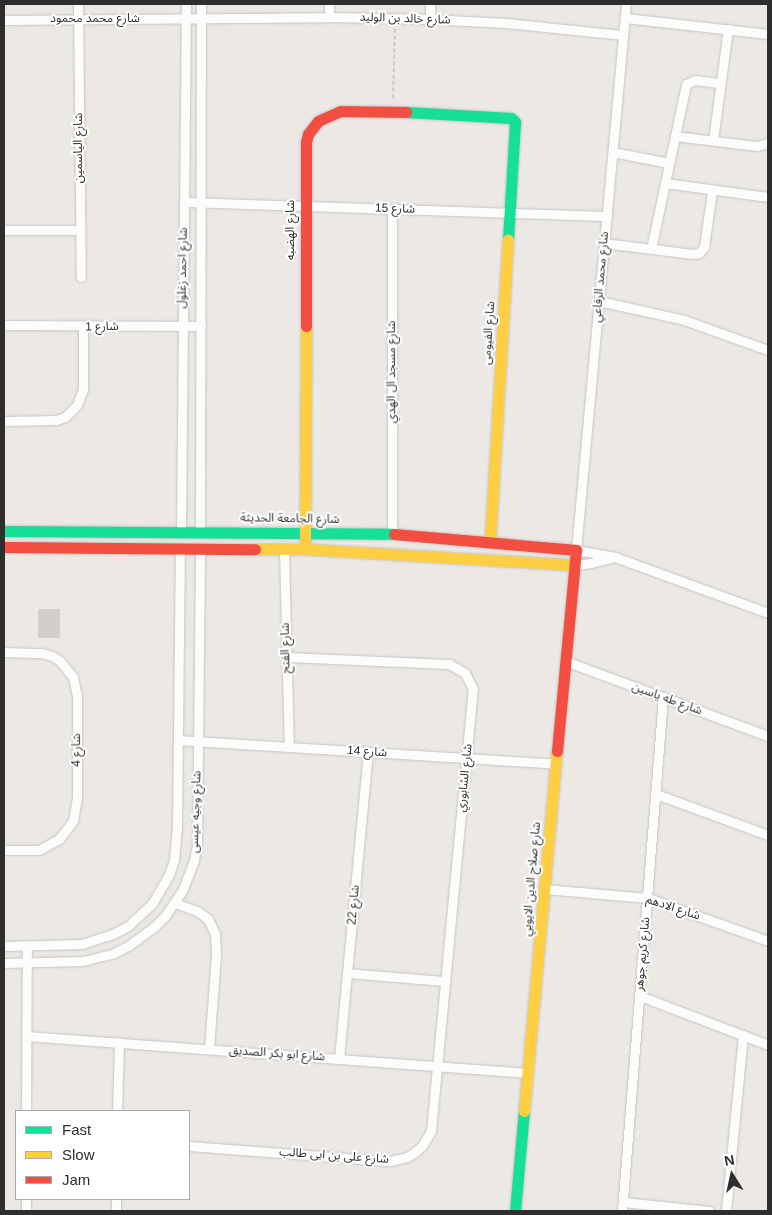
<!DOCTYPE html>
<meta charset="utf-8">
<style>
body{margin:0}
#map{position:relative;width:772px;height:1215px;overflow:hidden;background:#ece8e4;font-family:Arial,"Noto Sans Arabic",sans-serif}
div>[style]{position:absolute}
.building>*{inset:0;background:#d1cecb}
.path>*{height:2px;margin-top:-1px;transform-origin:0;background:repeating-linear-gradient(90deg,#c9c9c8 0 4px,transparent 0 6.5px)}
.roads{filter:drop-shadow(0 0 1px #c5c4c5) drop-shadow(0 0 1px #c5c4c5)}
.street>*{height:9px;margin:-4.5px;padding:0 4.5px;transform-origin:4.5px;border-radius:4.5px;background:#fcfcfb}
.fast>*{height:11px;margin:-5.5px;padding:0 5.5px;transform-origin:5.5px;border-radius:5.5px;background:#16e098}
.slow>*{height:11px;margin:-5.5px;padding:0 5.5px;transform-origin:5.5px;border-radius:5.5px;background:#ffcf43}
.jam>*{height:11px;margin:-5.5px;padding:0 5.5px;transform-origin:5.5px;border-radius:5.5px;background:#f24e42}
span{translate:-50% -50%;white-space:nowrap;text-align:center;line-height:1.15;-webkit-text-stroke:4px #fff;paint-order:stroke}
.street-label{font-size:12px;color:#2e2e2e}
.frame{position:absolute;inset:0;border:5px solid #2e2e2e;pointer-events:none}
.legend{position:absolute;left:15px;top:1110px;width:175px;height:90px;box-sizing:border-box;background:#fff;border:1px solid #ababab;margin:0;padding:6px 9px;list-style:none;font-size:15px;color:#2e2e2e}
.legend li{display:flex;align-items:center;gap:10px;height:25px}
.legend b{width:25px;border:1px solid #ababab}
.north{position:absolute;left:707px;top:1150px;width:50px;height:50px;-webkit-text-stroke:4px #fff;paint-order:stroke;rotate:350deg;font-size:14px;font-weight:700;line-height:20px;text-align:center;color:#2e2e2e}
.north::after{content:'';display:block;margin:auto;width:18px;height:22px;background:#2e2e2e;clip-path:polygon(50% 0,100% 100%,50% 72%,0 100%)}
</style>
<div id="map">
<div class="building">
<div style="clip-path:polygon(38px 609px,60px 609px,60px 638px,38px 638px)"></div>
</div>
<div class="path">
<div style="left:393px;top:98px;width:70px;rotate:-88.4deg"></div>
</div>
<div class="roads">
<div class="street">
<div style="left:78px;top:4px;width:273px;rotate:89.4deg"></div>
<div style="left:329px;top:4px;width:13px;rotate:90deg"></div>
<div style="left:626px;top:4px;width:548px;rotate:95.23deg"></div>
<div style="left:576px;top:550px;width:40px;rotate:10deg"></div>
<div style="left:615px;top:557px;width:163px;rotate:20.1deg"></div>
<div style="left:625px;top:18px;width:144px;rotate:6.4deg"></div>
<div style="left:430px;top:19px;width:15px;rotate:-90deg"></div>
<div style="left:4px;top:20px;width:325px;rotate:-0.5deg"></div>
<div style="left:329px;top:17px;width:101px;rotate:1.1deg"></div>
<div style="left:430px;top:19px;width:76px;rotate:3deg"></div>
<div style="left:506px;top:23px;width:118px;rotate:5.9deg"></div>
<div style="left:675px;top:136px;width:83px;rotate:7deg"></div>
<div style="left:757px;top:146px;width:11px;rotate:-15deg"></div>
<div style="left:713px;top:140px;width:112px;rotate:-82.3deg"></div>
<div style="left:613px;top:152px;width:57px;rotate:11.1deg"></div>
<div style="left:665px;top:183px;width:104px;rotate:7.7deg"></div>
<div style="left:184px;top:202px;width:423px;rotate:1.9deg"></div>
<div style="left:4px;top:230px;width:75px"></div>
<div style="left:604px;top:243px;width:89px;rotate:7.1deg"></div>
<div style="left:692px;top:254px;width:7px;rotate:-8deg"></div>
<div style="left:699px;top:253px;width:8px;rotate:-50deg"></div>
<div style="left:704px;top:247px;width:57px;rotate:-81.9deg"></div>
<div style="left:651px;top:249px;width:169px;rotate:-78deg"></div>
<div style="left:686px;top:84px;width:10px;rotate:-24deg"></div>
<div style="left:695px;top:80px;width:26px;rotate:7deg"></div>
<div style="left:599px;top:301px;width:87px;rotate:12.6deg"></div>
<div style="left:684px;top:320px;width:89px;rotate:19.7deg"></div>
<div style="left:4px;top:325px;width:197px;rotate:0.3deg"></div>
<div style="left:4px;top:421px;width:52px;rotate:-1.1deg"></div>
<div style="left:56px;top:420px;width:9px;rotate:-18deg"></div>
<div style="left:65px;top:417px;width:17px;rotate:-45deg"></div>
<div style="left:77px;top:405px;width:17px;rotate:-69deg"></div>
<div style="left:83px;top:389px;width:62px;rotate:-90deg"></div>
<div style="left:181px;top:532px;width:528px;rotate:-89.46deg"></div>
<div style="left:200px;top:532px;width:528px;rotate:-89.89deg"></div>
<div style="left:392px;top:534px;width:325px;rotate:-90deg"></div>
<div style="left:284px;top:549px;width:198px;rotate:88.6deg"></div>
<div style="left:575px;top:565px;width:16px;rotate:-7deg"></div>
<div style="left:591px;top:563px;width:25px;rotate:-14deg"></div>
<div style="left:4px;top:652px;width:38px;rotate:2deg"></div>
<div style="left:42px;top:653px;width:10px;rotate:17deg"></div>
<div style="left:52px;top:656px;width:9px;rotate:32deg"></div>
<div style="left:60px;top:661px;width:21px;rotate:51deg"></div>
<div style="left:73px;top:677px;width:19px;rotate:78deg"></div>
<div style="left:77px;top:696px;width:102px;rotate:90deg"></div>
<div style="left:77px;top:798px;width:23px;rotate:100deg"></div>
<div style="left:73px;top:821px;width:23px;rotate:128deg"></div>
<div style="left:59px;top:839px;width:23px;rotate:151deg"></div>
<div style="left:39px;top:850px;width:35px;rotate:180deg"></div>
<div style="left:565px;top:661px;width:216px;rotate:20.3deg"></div>
<div style="left:178px;top:740px;width:379px;rotate:3.6deg"></div>
<div style="left:656px;top:794px;width:119px;rotate:20.1deg"></div>
<div style="left:545px;top:889px;width:103px;rotate:5deg"></div>
<div style="left:648px;top:898px;width:127px;rotate:19.7deg"></div>
<div style="left:175px;top:903px;width:23px;rotate:20deg"></div>
<div style="left:197px;top:911px;width:14px;rotate:36deg"></div>
<div style="left:208px;top:919px;width:17px;rotate:65deg"></div>
<div style="left:215px;top:934px;width:21px;rotate:87deg"></div>
<div style="left:216px;top:955px;width:94px;rotate:94.3deg"></div>
<div style="left:4px;top:946px;width:78px;rotate:-1.5deg"></div>
<div style="left:82px;top:944px;width:33px;rotate:-18deg"></div>
<div style="left:113px;top:934px;width:17px;rotate:-28deg"></div>
<div style="left:128px;top:926px;width:33px;rotate:-43deg"></div>
<div style="left:152px;top:904px;width:34px;rotate:-60deg"></div>
<div style="left:169px;top:875px;width:16px;rotate:-72deg"></div>
<div style="left:174px;top:860px;width:33px;rotate:-85deg"></div>
<div style="left:177px;top:827px;width:278px;rotate:-89.4deg"></div>
<div style="left:4px;top:963px;width:79px;rotate:-1.5deg"></div>
<div style="left:83px;top:961px;width:32px;rotate:-14deg"></div>
<div style="left:114px;top:953px;width:16px;rotate:-27deg"></div>
<div style="left:128px;top:946px;width:32px;rotate:-36deg"></div>
<div style="left:154px;top:927px;width:16px;rotate:-45deg"></div>
<div style="left:165px;top:916px;width:32px;rotate:-56deg"></div>
<div style="left:183px;top:889px;width:31px;rotate:-69deg"></div>
<div style="left:194px;top:860px;width:16px;rotate:-79deg"></div>
<div style="left:197px;top:844px;width:295px;rotate:-89.4deg"></div>
<div style="left:347px;top:973px;width:98px;rotate:4.7deg"></div>
<div style="left:640px;top:996px;width:137px;rotate:20.9deg"></div>
<div style="left:27px;top:1036px;width:502px;rotate:4.22deg"></div>
<div style="left:339px;top:1058px;width:307px;rotate:-84.6deg"></div>
<div style="left:26px;top:1111px;width:165px;rotate:-89.7deg"></div>
<div style="left:117px;top:1111px;width:69px;rotate:-88.3deg"></div>
<div style="left:189px;top:1146px;width:202px;rotate:4.3deg"></div>
<div style="left:390px;top:1161px;width:17px;rotate:-13deg"></div>
<div style="left:407px;top:1157px;width:9px;rotate:-32deg"></div>
<div style="left:415px;top:1152px;width:9px;rotate:-41deg"></div>
<div style="left:422px;top:1146px;width:17px;rotate:-59deg"></div>
<div style="left:431px;top:1131px;width:444px;rotate:-84.6deg"></div>
<div style="left:473px;top:689px;width:18px;rotate:-117deg"></div>
<div style="left:465px;top:673px;width:18px;rotate:-151deg"></div>
<div style="left:449px;top:664px;width:163px;rotate:-177.5deg"></div>
<div style="left:623px;top:1202px;width:87px;rotate:5.9deg"></div>
<div style="left:26px;top:1211px;width:12px;rotate:-90deg"></div>
<div style="left:116px;top:1211px;width:12px;rotate:-90deg"></div>
<div style="left:622px;top:1211px;width:516px;rotate:-85.44deg"></div>
<div style="left:726px;top:1211px;width:177px;rotate:-84.5deg"></div>
</div>
<div class="fast">
<div style="left:406px;top:112px;width:105px;rotate:3.3deg"></div>
<div style="left:511px;top:118px;width:6px;rotate:45deg"></div>
<div style="left:515px;top:122px;width:118px;rotate:93.4deg"></div>
<div style="left:4px;top:531px;width:390px;rotate:0.4deg"></div>
<div style="left:515px;top:1211px;width:100px;rotate:-84.9deg"></div>
</div>
<div class="slow">
<div style="left:490px;top:541px;width:302px;rotate:-86.6deg"></div>
<div style="left:255px;top:549px;width:50px"></div>
<div style="left:305px;top:549px;width:270px;rotate:3.4deg"></div>
<div style="left:305px;top:549px;width:223px;rotate:-89.7deg"></div>
<div style="left:524px;top:1111px;width:362px;rotate:-84.8deg"></div>
</div>
<div class="jam">
<div style="left:306px;top:326px;width:184px;rotate:-90deg"></div>
<div style="left:306px;top:142px;width:8px;rotate:-76deg"></div>
<div style="left:308px;top:134px;width:16px;rotate:-52deg"></div>
<div style="left:318px;top:121px;width:24px;rotate:-24deg"></div>
<div style="left:340px;top:111px;width:66px;rotate:0.9deg"></div>
<div style="left:394px;top:534px;width:183px;rotate:5deg"></div>
<div style="left:576px;top:550px;width:202px;rotate:95.4deg"></div>
<div style="left:4px;top:547px;width:251px;rotate:0.5deg"></div>
</div>
</div>
<div class="street-label">
<span style="left:95px;top:19px">شارع محمد محمود</span>
<span style="left:405px;top:19px;rotate:2deg">شارع خالد بن الوليد</span>
<span style="left:79px;top:148px;rotate:-90deg">شارع الياسمين</span>
<span style="left:395px;top:209px;rotate:2deg">شارع 15</span>
<span style="left:291px;top:230px;rotate:-90deg">شارع الهضبه</span>
<span style="left:183px;top:268px;rotate:-89deg">شارع احمد زغلول</span>
<span style="left:601px;top:277px;rotate:-85deg">شارع محمد الرفاعي</span>
<span style="left:102px;top:327px;rotate:-1deg">شارع 1</span>
<span style="left:489px;top:333px;rotate:-86deg">شارع الفيومى</span>
<span style="left:392px;top:372px;rotate:-90deg">شارع مسجد ال الهدي</span>
<span style="left:290px;top:519px;rotate:1deg">شارع الجامعة الحديثة</span>
<span style="left:286px;top:648px;rotate:-91deg">شارع الفتح</span>
<span style="left:667px;top:699px;rotate:20deg">شارع طه ياسين</span>
<span style="left:77px;top:750px;rotate:-90deg">شارع 4</span>
<span style="left:367px;top:752px;rotate:4deg">شارع 14</span>
<span style="left:465px;top:778px;rotate:-84deg">شارع الشابوري</span>
<span style="left:196px;top:812px;rotate:-88deg">شارع وجيه عيسى</span>
<span style="left:532px;top:879px;rotate:-85deg">شارع صلاح الدين الايوبي</span>
<span style="left:354px;top:905px;rotate:-85deg">شارع 22</span>
<span style="left:673px;top:908px;rotate:18deg">شارع الادهم</span>
<span style="left:643px;top:954px;rotate:-85deg">شارع كريم جوهر</span>
<span style="left:277px;top:1054px;rotate:4deg">شارع ابو بكر الصديق</span>
<span style="left:334px;top:1156px;rotate:4deg">شارع على بن ابى طالب</span>
</div>
<div class="frame"></div>
<ul class="legend">
<li><b style="height:6px;background:#16e098"></b>Fast</li>
<li><b style="height:6px;background:#ffcf43"></b>Slow</li>
<li><b style="height:6px;background:#f24e42"></b>Jam</li>
</ul>
<div class="north">N</div>
</div>
